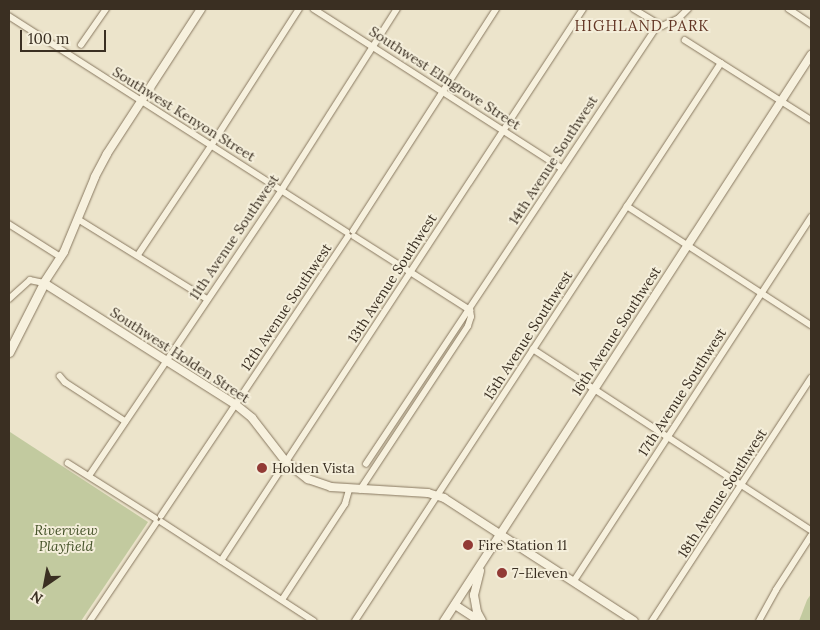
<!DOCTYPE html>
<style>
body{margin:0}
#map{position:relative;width:820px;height:630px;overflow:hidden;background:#ece4cb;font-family:Lora,serif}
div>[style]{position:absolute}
.green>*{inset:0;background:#c2ca9f}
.roads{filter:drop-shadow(0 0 1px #887860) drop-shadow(0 0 1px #887860)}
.minor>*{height:5.5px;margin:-2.75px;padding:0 2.75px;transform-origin:2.75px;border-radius:2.75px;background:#f7f1de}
.tertiary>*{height:8px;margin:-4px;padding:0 4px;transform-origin:4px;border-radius:4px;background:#f7f1de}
.secondary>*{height:9px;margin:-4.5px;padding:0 4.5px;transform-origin:4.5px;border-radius:4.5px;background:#f7f1de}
.dots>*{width:14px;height:14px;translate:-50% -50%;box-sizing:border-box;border:2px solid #f4eeda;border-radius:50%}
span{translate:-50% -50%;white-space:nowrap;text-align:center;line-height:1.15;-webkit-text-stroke:4px #f4eeda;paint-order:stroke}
.street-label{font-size:14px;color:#3a2f22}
.poi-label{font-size:14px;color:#3a2f22}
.left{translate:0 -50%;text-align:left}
.park-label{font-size:14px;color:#47542b;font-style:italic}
.neighbourhood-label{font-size:15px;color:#633625;letter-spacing:1px}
.frame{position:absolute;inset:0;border:10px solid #3a2f22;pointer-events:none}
.north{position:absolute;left:20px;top:560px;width:50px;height:50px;-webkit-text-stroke:4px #f4eeda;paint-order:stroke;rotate:213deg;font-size:14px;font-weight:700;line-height:20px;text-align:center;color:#3a2f22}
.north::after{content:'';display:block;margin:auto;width:18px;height:22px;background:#3a2f22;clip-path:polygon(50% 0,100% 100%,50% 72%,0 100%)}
.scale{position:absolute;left:20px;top:30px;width:86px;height:22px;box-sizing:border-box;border:2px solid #3a2f22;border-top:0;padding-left:6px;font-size:15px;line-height:18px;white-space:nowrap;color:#3a2f22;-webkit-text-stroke:4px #f4eeda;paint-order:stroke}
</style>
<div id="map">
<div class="green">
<div style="clip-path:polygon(10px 432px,148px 522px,81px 621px,9px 621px)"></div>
<div style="clip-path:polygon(811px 594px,811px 621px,799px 621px,807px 600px)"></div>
</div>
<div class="roads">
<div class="minor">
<div style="left:314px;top:9px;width:295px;rotate:32.7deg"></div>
<div style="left:634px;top:9px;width:33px;rotate:31deg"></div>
<div style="left:662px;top:26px;width:17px;rotate:-24deg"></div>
<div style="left:678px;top:19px;width:14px;rotate:-45deg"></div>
<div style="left:789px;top:9px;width:27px;rotate:34deg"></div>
<div style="left:9px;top:16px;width:401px;rotate:32.6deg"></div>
<div style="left:685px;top:40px;width:149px;rotate:32.4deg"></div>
<div style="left:81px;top:45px;width:44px;rotate:-55.2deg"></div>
<div style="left:627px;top:206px;width:219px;rotate:32.9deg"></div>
<div style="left:78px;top:219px;width:152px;rotate:31.8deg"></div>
<div style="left:9px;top:224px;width:62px;rotate:32.4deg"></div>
<div style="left:353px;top:231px;width:264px;rotate:-57.2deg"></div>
<div style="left:354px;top:236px;width:138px;rotate:32.5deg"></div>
<div style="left:138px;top:255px;width:131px;rotate:-56.2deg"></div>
<div style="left:211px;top:146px;width:163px;rotate:-57.3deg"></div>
<div style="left:9px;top:299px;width:28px;rotate:-42deg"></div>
<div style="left:30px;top:280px;width:14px;rotate:12deg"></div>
<div style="left:533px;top:349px;width:332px;rotate:33.1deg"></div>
<div style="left:60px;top:376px;width:8px;rotate:50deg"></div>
<div style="left:65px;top:382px;width:72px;rotate:33deg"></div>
<div style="left:68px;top:463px;width:103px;rotate:32.3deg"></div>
<div style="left:366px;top:464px;width:527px;rotate:-56.37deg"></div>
<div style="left:89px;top:476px;width:344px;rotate:-56deg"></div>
<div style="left:281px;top:191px;width:216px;rotate:-57.5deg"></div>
<div style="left:360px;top:490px;width:196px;rotate:-56.6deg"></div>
<div style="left:468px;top:326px;width:9px;rotate:-72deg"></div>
<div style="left:471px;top:317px;width:7px;rotate:-98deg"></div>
<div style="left:161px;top:516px;width:336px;rotate:-56.2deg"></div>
<div style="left:162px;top:522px;width:181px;rotate:33.1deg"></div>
<div style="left:221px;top:561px;width:660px;rotate:-56.74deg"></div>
<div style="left:574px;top:581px;width:434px;rotate:-56.9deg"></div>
<div style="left:282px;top:600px;width:115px;rotate:-56.7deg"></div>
<div style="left:345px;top:504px;width:15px;rotate:-74deg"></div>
<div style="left:90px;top:621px;width:118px;rotate:-56deg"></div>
<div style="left:355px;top:621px;width:667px;rotate:-56.74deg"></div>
<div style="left:652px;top:621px;width:290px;rotate:-56.8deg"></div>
<div style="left:759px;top:621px;width:35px;rotate:-61deg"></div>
<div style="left:776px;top:590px;width:64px;rotate:-57.1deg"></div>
</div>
<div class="tertiary">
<div style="left:201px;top:9px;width:173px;rotate:123deg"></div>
<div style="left:107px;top:154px;width:26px;rotate:118deg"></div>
<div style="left:95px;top:177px;width:81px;rotate:112.5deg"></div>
<div style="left:64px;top:252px;width:37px;rotate:123deg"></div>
<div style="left:44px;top:283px;width:226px;rotate:32.4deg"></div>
<div style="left:235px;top:404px;width:22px;rotate:39deg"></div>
<div style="left:252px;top:418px;width:56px;rotate:52.3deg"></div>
<div style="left:286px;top:462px;width:28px;rotate:38deg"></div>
<div style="left:308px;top:479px;width:24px;rotate:19deg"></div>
<div style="left:331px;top:487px;width:97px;rotate:3.5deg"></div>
<div style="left:428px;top:493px;width:17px;rotate:17deg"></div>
<div style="left:444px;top:498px;width:226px;rotate:32.9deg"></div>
<div style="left:480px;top:571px;width:25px;rotate:104deg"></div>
<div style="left:474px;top:595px;width:17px;rotate:80deg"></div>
<div style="left:477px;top:612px;width:10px;rotate:61deg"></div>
<div style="left:455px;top:605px;width:30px;rotate:33deg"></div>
<div style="left:444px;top:621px;width:675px;rotate:-57.04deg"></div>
</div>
<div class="secondary">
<div style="left:9px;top:352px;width:77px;rotate:-63.1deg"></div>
</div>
</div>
<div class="dots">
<div style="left:262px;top:468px;background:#923a35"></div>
<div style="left:468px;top:545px;background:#923a35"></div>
<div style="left:502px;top:573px;background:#923a35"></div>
</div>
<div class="street-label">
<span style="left:445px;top:78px;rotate:33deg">Southwest Elmgrove Street</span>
<span style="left:184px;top:114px;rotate:32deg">Southwest Kenyon Street</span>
<span style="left:553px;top:160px;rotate:-57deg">14th Avenue Southwest</span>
<span style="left:234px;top:237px;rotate:-56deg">11th Avenue Southwest</span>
<span style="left:392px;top:278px;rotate:-57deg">13th Avenue Southwest</span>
<span style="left:286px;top:307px;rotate:-56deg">12th Avenue Southwest</span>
<span style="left:616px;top:331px;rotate:-57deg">16th Avenue Southwest</span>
<span style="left:528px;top:335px;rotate:-57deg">15th Avenue Southwest</span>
<span style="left:180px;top:355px;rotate:33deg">Southwest Holden Street</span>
<span style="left:682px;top:392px;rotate:-57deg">17th Avenue Southwest</span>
<span style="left:722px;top:493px;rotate:-57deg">18th Avenue Southwest</span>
</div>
<div class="poi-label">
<span class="left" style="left:272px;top:468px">Holden Vista</span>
<span class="left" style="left:478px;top:545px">Fire Station 11</span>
<span class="left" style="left:512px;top:573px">7-Eleven</span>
</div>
<div class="park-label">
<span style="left:66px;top:538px">Riverview<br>Playfield</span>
</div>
<div class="neighbourhood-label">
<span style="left:642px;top:26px">HIGHLAND PARK</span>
</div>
<div class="frame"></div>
<div class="north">N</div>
<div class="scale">100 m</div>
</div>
